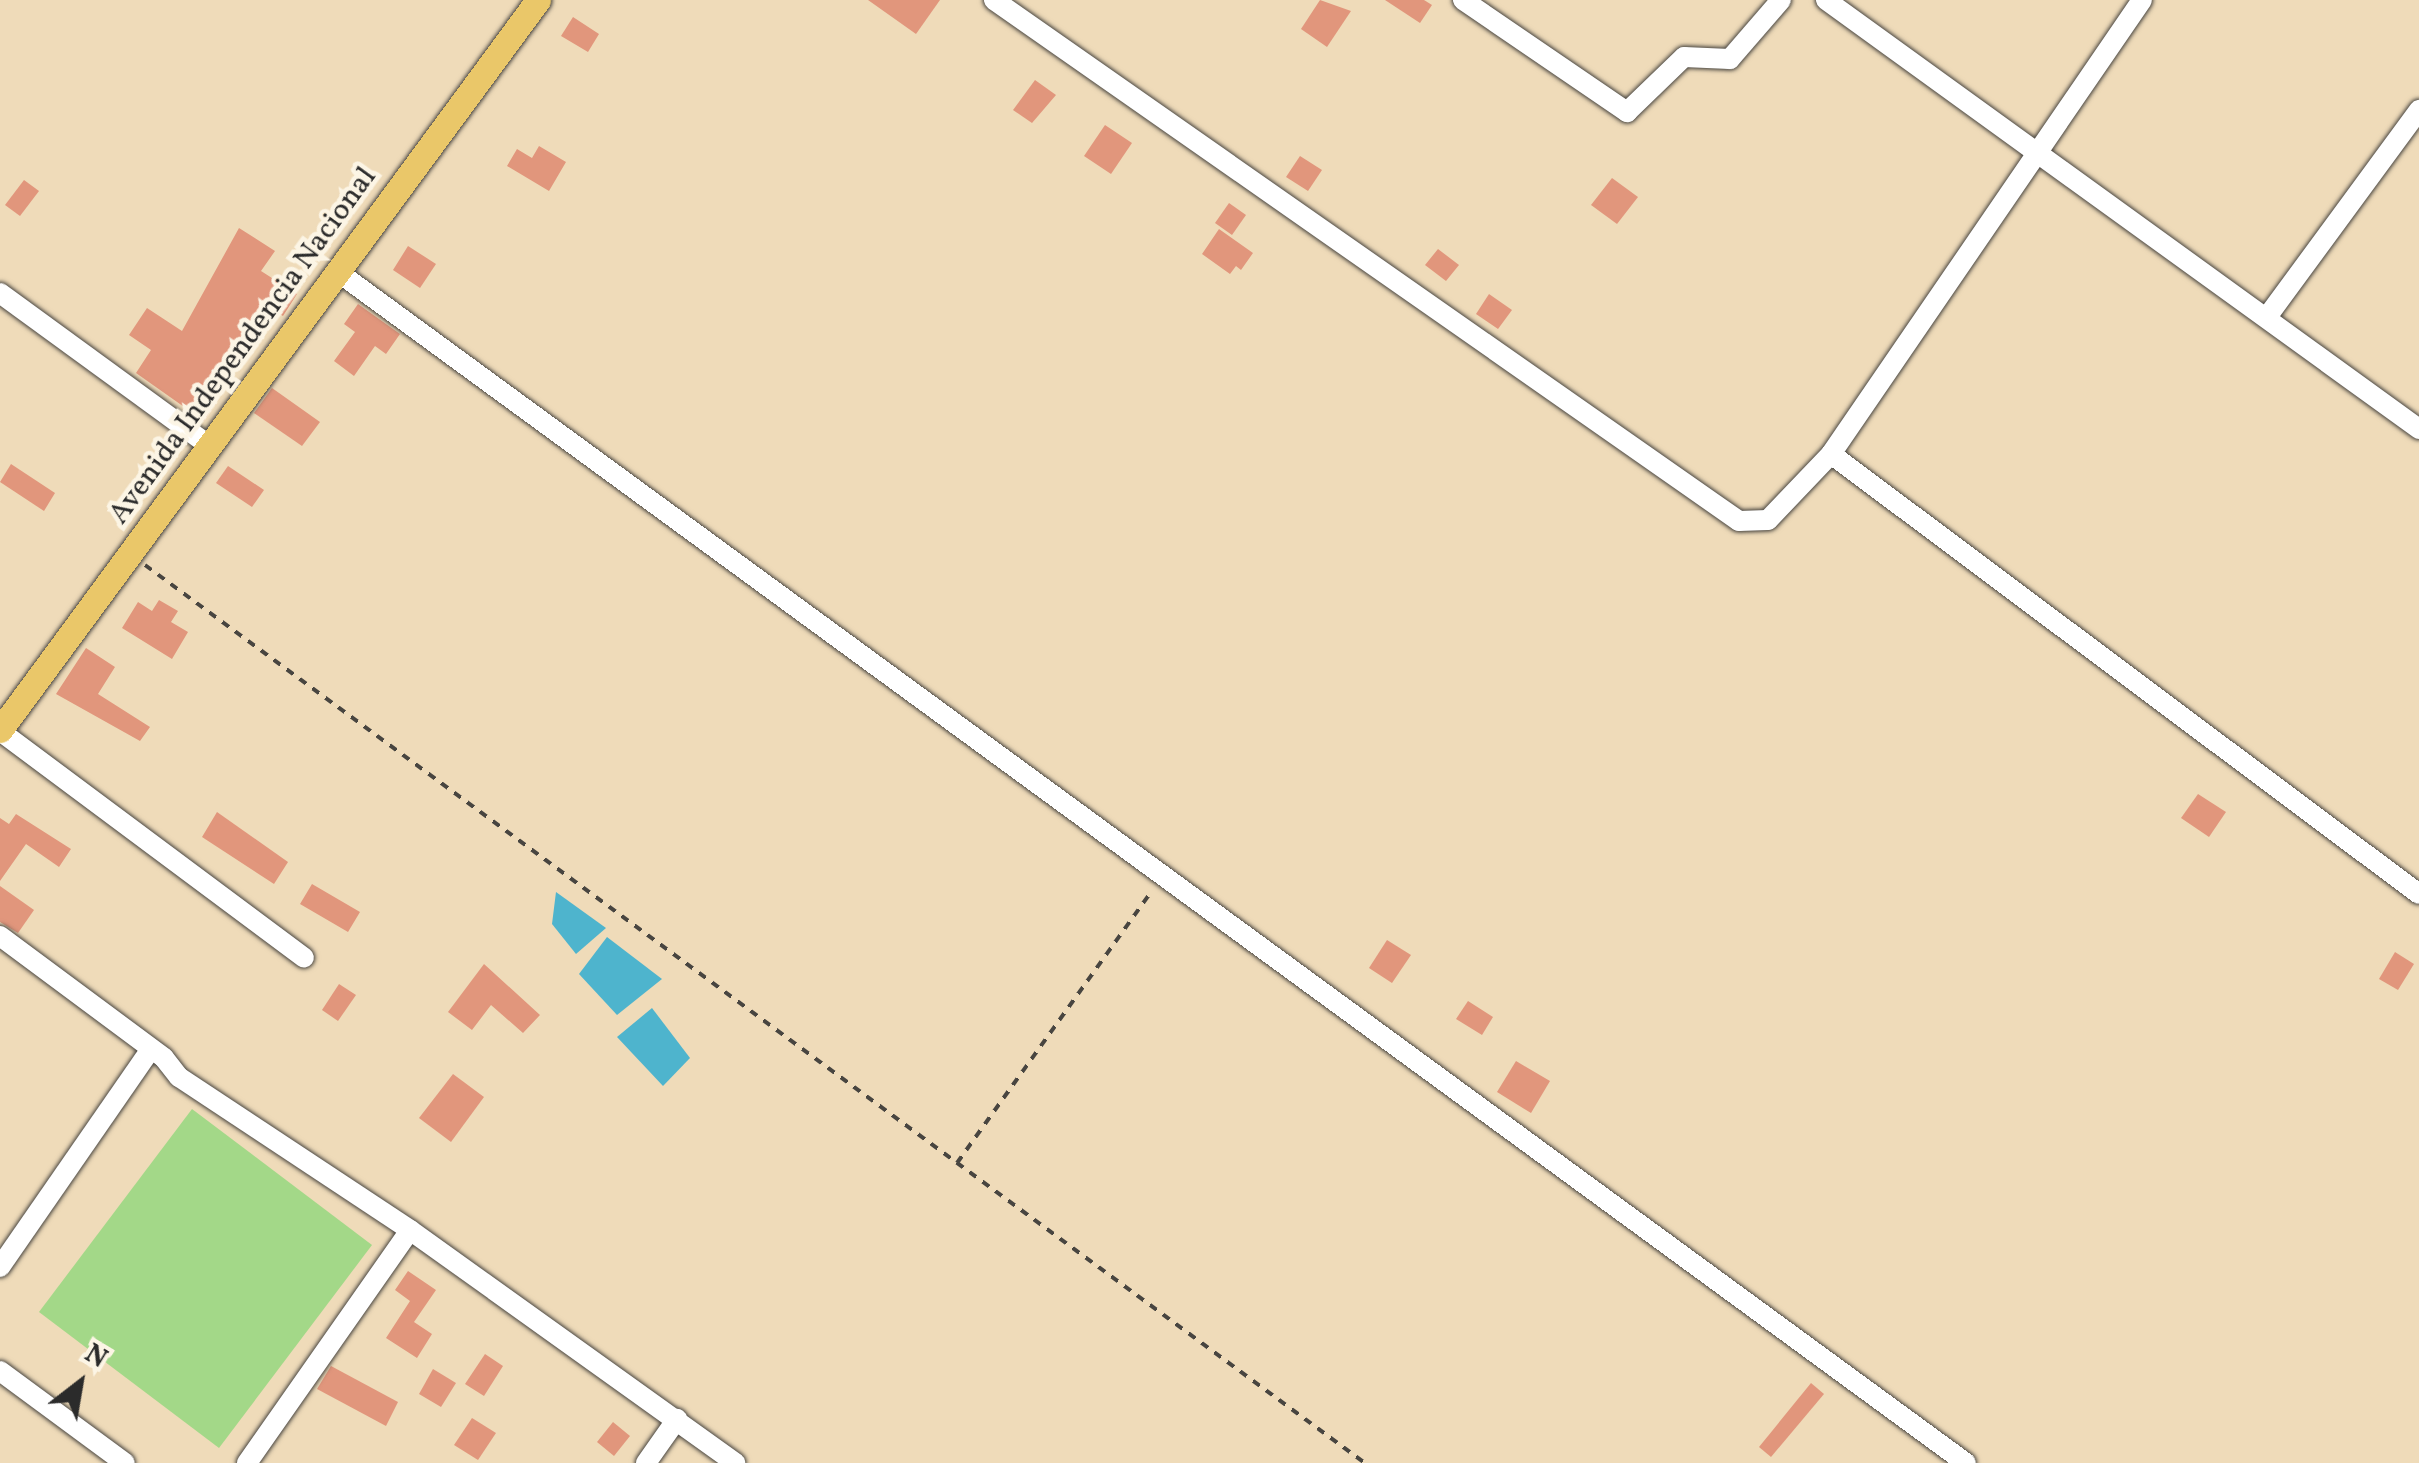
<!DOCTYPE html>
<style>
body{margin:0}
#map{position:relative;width:2419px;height:1463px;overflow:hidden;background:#efdbb9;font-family:Vollkorn,serif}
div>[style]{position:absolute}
.green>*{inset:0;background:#a3d888}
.water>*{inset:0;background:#4eb4cd}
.building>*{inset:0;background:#e1967c}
.path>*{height:4px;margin-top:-2px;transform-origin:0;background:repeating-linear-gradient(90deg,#484540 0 8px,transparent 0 16px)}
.roads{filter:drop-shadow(0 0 2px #484540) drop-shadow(0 0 2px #484540)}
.minor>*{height:20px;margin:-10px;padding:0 10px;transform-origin:10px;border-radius:10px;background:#fff}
.major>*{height:25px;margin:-12.5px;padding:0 12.5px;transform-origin:12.5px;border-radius:12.5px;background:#eac769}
span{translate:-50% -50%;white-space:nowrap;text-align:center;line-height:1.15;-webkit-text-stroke:9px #fcf5e5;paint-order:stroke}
.street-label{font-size:30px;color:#2b2b2b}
.north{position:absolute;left:30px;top:1333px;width:100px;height:100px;-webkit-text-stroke:8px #fcf5e5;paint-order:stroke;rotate:31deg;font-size:28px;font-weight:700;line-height:40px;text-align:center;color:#2b2b2b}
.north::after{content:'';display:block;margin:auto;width:35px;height:45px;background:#2b2b2b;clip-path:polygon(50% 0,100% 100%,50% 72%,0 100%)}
</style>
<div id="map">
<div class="green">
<div style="clip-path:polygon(192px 1109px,372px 1245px,219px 1448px,39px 1312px)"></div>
</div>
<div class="water">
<div style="clip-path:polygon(556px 892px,606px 928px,576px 954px,552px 924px)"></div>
<div style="clip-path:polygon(607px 937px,662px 979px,617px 1015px,579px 974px)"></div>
<div style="clip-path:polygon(652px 1008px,690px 1058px,663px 1086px,617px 1037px)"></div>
</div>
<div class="building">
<div style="clip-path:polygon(868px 0,940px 0,916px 34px)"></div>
<div style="clip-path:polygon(1320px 0,1351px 11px,1327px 47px,1301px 29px)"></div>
<div style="clip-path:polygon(1385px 0,1424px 0,1432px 5px,1420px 23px)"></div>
<div style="clip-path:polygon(573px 17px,599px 34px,588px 52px,561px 36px)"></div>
<div style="clip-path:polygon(1035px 80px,1056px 95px,1032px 123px,1013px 110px)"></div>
<div style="clip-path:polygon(1105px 125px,1132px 143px,1111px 174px,1084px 156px)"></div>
<div style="clip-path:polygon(539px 146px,566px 162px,549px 191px,507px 166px,517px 149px,532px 158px)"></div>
<div style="clip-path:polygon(1300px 156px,1322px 170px,1308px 191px,1286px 177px)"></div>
<div style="clip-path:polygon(1612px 178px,1638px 197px,1617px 224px,1591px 205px)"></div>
<div style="clip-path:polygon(24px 180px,39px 191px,20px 216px,5px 205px)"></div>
<div style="clip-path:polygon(1229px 203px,1246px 215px,1232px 235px,1215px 223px)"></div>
<div style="clip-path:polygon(239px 228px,275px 251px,261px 271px,297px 294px,283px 316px,263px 303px,241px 337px,251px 343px,204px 421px,136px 373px,151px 350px,129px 335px,147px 308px,182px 331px)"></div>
<div style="clip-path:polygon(1219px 229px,1253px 253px,1241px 270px,1236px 266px,1230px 274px,1202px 254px)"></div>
<div style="clip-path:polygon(408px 246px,436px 264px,420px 288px,393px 270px)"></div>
<div style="clip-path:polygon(1438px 249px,1459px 265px,1446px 281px,1425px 265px)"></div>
<div style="clip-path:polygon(1489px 294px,1512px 310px,1498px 329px,1476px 314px)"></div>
<div style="clip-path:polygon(358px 304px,400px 334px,386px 354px,375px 346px,354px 376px,334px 361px,355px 332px,344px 324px)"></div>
<div style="clip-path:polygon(272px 388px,320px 422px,302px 446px,254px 413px)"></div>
<div style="clip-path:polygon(11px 464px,55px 493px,44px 511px,0 482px)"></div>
<div style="clip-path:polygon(228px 466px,264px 490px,252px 507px,216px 483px)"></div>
<div style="clip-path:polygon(159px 600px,178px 611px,171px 622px,188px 632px,172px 659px,122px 628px,138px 602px,152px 611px)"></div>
<div style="clip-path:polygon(86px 648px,115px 667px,98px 694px,150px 727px,140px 741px,56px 694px)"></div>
<div style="clip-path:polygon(2198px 794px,2226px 812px,2209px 837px,2181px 818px)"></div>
<div style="clip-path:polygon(217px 812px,288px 862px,274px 884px,202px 837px)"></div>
<div style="clip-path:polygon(16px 814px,71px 849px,59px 867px,26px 844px,0 881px,0 818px,9px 824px)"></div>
<div style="clip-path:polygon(312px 884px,360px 912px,348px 932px,300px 904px)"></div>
<div style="clip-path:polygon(0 886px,34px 910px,18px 933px,0 922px)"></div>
<div style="clip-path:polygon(1387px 940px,1411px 955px,1392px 983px,1369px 968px)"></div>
<div style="clip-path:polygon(2395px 952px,2414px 964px,2398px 990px,2379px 979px)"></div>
<div style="clip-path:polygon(484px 964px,540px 1015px,523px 1033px,491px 1005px,472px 1030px,448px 1012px)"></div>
<div style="clip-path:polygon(339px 984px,356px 995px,338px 1021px,322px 1010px)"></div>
<div style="clip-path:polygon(1468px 1001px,1493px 1017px,1482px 1035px,1456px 1019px)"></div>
<div style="clip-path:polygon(1516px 1061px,1550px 1081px,1531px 1113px,1497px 1092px)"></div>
<div style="clip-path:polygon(453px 1074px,484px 1097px,451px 1142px,419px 1118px)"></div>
<div style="clip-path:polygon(408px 1271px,436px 1290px,414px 1322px,432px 1334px,417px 1358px,386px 1338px,410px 1301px,395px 1290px)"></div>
<div style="clip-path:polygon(485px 1354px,503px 1366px,484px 1396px,465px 1384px)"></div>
<div style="clip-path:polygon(331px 1366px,398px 1402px,386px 1426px,317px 1389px)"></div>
<div style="clip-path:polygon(433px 1369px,456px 1383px,441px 1407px,419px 1394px)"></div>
<div style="clip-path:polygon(1811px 1383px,1824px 1394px,1771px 1457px,1759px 1447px)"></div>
<div style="clip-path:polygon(472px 1418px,496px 1433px,478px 1460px,454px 1445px)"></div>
<div style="clip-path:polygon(613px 1422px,630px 1436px,614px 1456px,597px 1442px)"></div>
</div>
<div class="path">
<div style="left:145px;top:565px;width:1515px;rotate:36.36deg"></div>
<div style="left:957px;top:1163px;width:335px;rotate:-54.4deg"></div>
</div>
<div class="roads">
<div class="minor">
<div style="left:994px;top:0;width:909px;rotate:34.97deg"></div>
<div style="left:1739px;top:521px;width:29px;rotate:-2deg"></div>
<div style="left:1768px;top:520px;width:91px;rotate:-46.3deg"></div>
<div style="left:1831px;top:454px;width:550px;rotate:-55.59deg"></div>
<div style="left:1463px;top:0;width:199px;rotate:34.3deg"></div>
<div style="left:1627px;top:112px;width:79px;rotate:-44deg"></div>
<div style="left:1684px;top:57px;width:46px;rotate:2.5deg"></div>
<div style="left:1730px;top:59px;width:78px;rotate:-49.2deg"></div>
<div style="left:1826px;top:0;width:732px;rotate:35.88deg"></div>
<div style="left:338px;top:272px;width:2017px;rotate:36.19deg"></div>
<div style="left:0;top:293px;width:260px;rotate:36.1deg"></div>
<div style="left:2267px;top:317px;width:257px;rotate:-53.7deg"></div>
<div style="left:1831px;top:454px;width:734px;rotate:36.81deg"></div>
<div style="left:0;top:731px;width:379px;rotate:36.7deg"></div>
<div style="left:0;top:936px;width:204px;rotate:36.6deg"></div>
<div style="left:164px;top:1058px;width:24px;rotate:52deg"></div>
<div style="left:179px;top:1077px;width:277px;rotate:33.5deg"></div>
<div style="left:410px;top:1230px;width:400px;rotate:35.6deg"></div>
<div style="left:0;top:1267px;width:265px;rotate:-55.3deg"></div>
<div style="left:0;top:1371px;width:155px;rotate:36.4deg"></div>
<div style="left:247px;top:1463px;width:284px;rotate:-55deg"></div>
<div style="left:646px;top:1463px;width:54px;rotate:-54.8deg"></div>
</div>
<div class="major">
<div style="left:0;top:730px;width:907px;rotate:-53.61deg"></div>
</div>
</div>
<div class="street-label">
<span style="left:243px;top:346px;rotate:-54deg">Avenida Independencia Nacional</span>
</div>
<div class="north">N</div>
</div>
